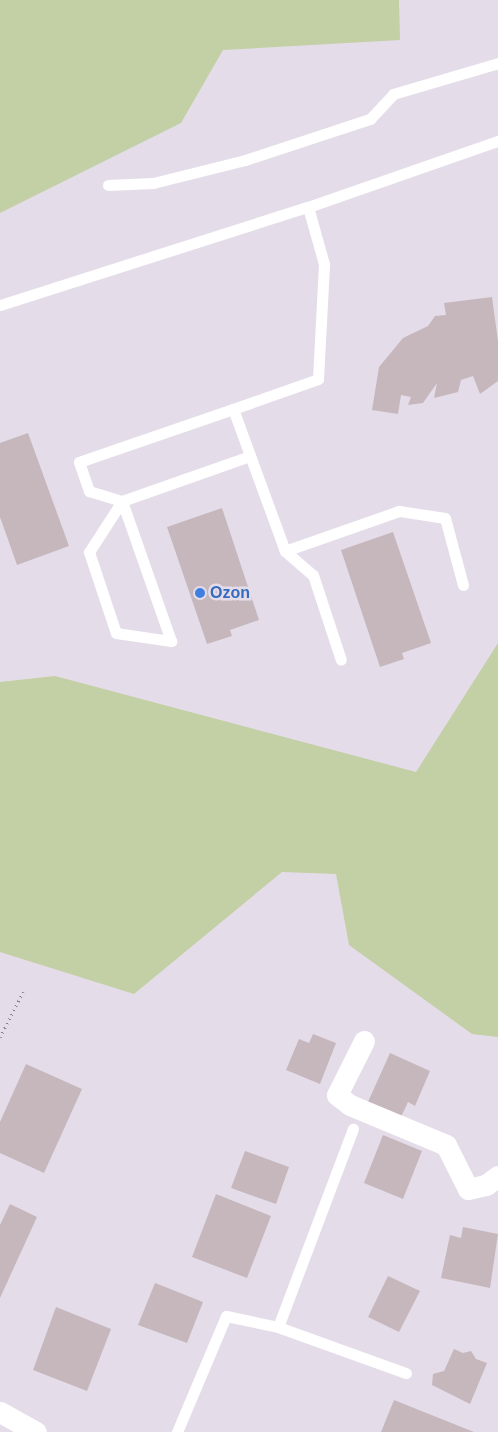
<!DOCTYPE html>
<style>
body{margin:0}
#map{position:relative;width:498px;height:1432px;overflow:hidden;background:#e4dde9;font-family:Helvetica,sans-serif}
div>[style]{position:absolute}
.green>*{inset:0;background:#c3cfa4}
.building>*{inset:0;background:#c6b7bd}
.path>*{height:3px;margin-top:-1.5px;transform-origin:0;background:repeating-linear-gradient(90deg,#868189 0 1px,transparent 0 5px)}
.service>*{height:11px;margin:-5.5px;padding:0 5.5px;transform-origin:5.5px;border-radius:5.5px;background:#fff}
.minor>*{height:21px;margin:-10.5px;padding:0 10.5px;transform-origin:10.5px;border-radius:10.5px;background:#fff}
.dots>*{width:14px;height:14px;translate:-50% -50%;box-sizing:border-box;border:2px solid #e4dde9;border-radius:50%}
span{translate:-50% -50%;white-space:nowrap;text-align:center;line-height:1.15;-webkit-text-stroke:5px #e4dde9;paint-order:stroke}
.shop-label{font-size:16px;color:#366cbe;font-weight:700}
.left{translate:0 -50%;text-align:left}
</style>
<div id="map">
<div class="green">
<div style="clip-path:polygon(0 0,399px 0,400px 40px,223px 50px,181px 123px,0 213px)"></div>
<div style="clip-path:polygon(498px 643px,498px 1037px,472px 1034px,349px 945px,336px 874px,282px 872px,134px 994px,0 952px,0 682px,55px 676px,416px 772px)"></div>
</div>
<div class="building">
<div style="clip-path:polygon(492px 297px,498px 341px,498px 381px,480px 394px,473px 376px,461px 380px,458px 392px,434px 398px,437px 383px,423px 403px,408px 405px,411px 397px,401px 395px,398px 414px,372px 410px,379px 367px,403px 338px,428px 326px,435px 316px,446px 315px,444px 303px)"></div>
<div style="clip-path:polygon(28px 433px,69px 546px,17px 565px,0 517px,0 443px)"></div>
<div style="clip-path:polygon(222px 508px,259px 620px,230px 630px,232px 636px,207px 644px,167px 527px)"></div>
<div style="clip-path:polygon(393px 532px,431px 643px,402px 653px,404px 659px,380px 667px,341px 550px)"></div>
<div style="clip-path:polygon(313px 1034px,336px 1043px,320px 1084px,286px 1070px,299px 1039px,309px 1043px)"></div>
<div style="clip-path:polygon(390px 1053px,430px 1071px,415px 1106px,408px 1102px,400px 1119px,367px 1104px)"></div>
<div style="clip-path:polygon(26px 1064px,82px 1089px,44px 1173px,0 1153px,0 1122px)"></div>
<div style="clip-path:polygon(383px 1135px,422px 1151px,403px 1199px,364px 1183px)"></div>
<div style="clip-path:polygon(245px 1151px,289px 1167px,276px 1204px,231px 1188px)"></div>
<div style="clip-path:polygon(216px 1194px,271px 1216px,247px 1278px,192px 1257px)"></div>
<div style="clip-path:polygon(10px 1204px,37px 1217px,0 1298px,0 1225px)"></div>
<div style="clip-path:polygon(463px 1227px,498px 1234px,490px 1288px,441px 1278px,450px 1235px,461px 1238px)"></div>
<div style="clip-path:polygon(388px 1276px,420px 1291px,399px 1332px,368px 1317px)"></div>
<div style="clip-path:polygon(155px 1283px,203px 1302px,187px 1343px,138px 1325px)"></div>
<div style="clip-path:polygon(56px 1307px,111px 1329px,87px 1391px,33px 1370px)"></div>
<div style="clip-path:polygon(454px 1349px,463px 1353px,471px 1351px,476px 1359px,487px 1363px,470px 1404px,432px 1385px,433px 1374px,444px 1371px)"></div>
<div style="clip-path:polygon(394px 1400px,474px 1432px,381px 1432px)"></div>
</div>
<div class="path">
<div style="left:0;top:1037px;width:51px;rotate:-62.9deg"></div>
</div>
<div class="service">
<div style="left:108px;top:185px;width:45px;rotate:-2.5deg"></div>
<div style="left:153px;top:183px;width:95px;rotate:-14deg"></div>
<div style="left:245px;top:160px;width:132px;rotate:-18.2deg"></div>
<div style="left:370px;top:119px;width:34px;rotate:-47deg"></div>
<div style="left:393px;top:94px;width:109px;rotate:-16.4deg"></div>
<div style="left:0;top:305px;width:323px;rotate:-17.7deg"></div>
<div style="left:233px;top:409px;width:163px;rotate:161deg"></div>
<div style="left:79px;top:462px;width:31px;rotate:71deg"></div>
<div style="left:89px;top:491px;width:34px;rotate:17deg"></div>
<div style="left:122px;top:501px;width:61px;rotate:122.9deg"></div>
<div style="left:89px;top:552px;width:85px;rotate:71.6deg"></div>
<div style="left:116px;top:633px;width:56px;rotate:8.3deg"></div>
<div style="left:171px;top:641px;width:148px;rotate:-109.3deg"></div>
<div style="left:122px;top:501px;width:136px;rotate:-19.4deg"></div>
<div style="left:285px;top:551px;width:37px;rotate:41deg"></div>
<div style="left:313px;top:575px;width:89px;rotate:71.8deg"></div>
<div style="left:463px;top:585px;width:69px;rotate:-105deg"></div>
<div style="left:445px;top:518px;width:47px;rotate:-171.3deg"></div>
<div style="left:399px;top:511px;width:121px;rotate:160.7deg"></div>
<div style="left:285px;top:551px;width:151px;rotate:-110.1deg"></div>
<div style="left:233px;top:409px;width:90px;rotate:-19.4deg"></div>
<div style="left:318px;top:379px;width:115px;rotate:-87deg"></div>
<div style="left:324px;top:264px;width:59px;rotate:-105.7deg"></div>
<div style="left:308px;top:207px;width:201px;rotate:-19.2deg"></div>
<div style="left:278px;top:1327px;width:212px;rotate:-69.3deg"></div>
<div style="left:177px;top:1432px;width:126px;rotate:-67.1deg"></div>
<div style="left:226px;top:1316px;width:53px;rotate:11.9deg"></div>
<div style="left:278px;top:1327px;width:136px;rotate:19.8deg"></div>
</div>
<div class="minor">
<div style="left:364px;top:1041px;width:60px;rotate:116.6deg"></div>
<div style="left:337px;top:1095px;width:16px;rotate:38deg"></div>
<div style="left:350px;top:1105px;width:104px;rotate:22.6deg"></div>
<div style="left:446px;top:1145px;width:49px;rotate:63.4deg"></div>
<div style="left:468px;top:1189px;width:18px;rotate:-13deg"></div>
<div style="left:486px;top:1185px;width:15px;rotate:-37deg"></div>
<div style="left:0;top:1412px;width:41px;rotate:29.1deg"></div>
</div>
<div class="dots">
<div style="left:200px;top:593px;background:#3f7fe0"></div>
</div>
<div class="shop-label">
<span class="left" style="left:210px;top:593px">Ozon</span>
</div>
</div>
